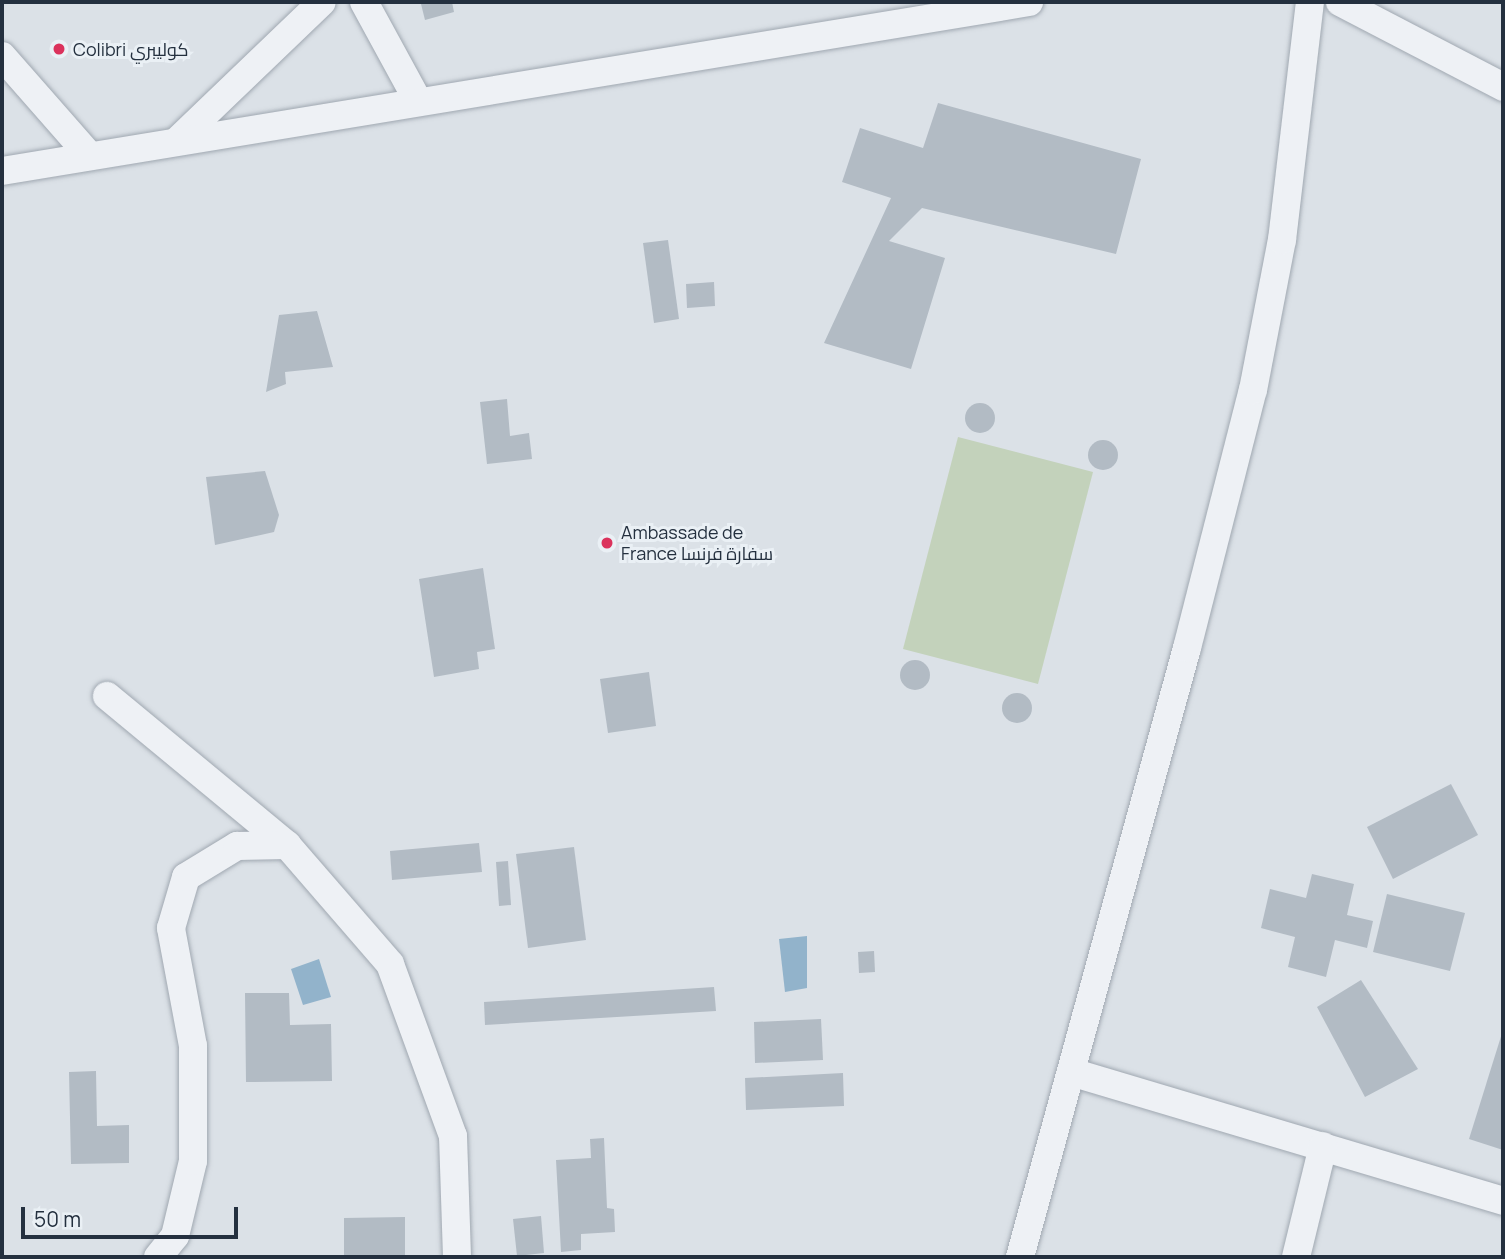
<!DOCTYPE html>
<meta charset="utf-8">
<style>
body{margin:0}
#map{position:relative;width:1505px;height:1259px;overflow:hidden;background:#dbe1e7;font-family:Manrope,Cairo,sans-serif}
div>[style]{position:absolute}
.green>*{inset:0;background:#c3d2bb}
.water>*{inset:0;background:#92b3cb}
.building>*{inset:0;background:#b2bbc4}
.round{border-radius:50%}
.roads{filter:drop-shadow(0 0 2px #a0a8b1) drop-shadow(0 0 2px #a0a8b1)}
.minor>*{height:28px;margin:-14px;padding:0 14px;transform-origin:14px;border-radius:14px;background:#eef1f5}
.dots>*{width:19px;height:19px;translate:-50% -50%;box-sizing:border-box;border:4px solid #eaf0f5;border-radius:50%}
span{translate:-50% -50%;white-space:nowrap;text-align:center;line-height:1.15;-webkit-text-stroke:6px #eaf0f5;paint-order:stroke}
.poi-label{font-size:18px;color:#24303f}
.left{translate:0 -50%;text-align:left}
.frame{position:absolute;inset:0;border:4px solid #24303f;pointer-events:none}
.scale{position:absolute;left:21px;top:1207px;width:217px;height:32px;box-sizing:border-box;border:4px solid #24303f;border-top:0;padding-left:9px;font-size:21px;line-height:24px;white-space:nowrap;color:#24303f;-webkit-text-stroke:5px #eaf0f5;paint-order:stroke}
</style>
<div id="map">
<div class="green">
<div style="clip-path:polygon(958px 437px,1093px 472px,1038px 684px,903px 649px)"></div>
</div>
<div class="water">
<div style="clip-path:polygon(807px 936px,807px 988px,785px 992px,779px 939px)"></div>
<div style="clip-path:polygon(319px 959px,331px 997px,303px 1005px,291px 969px)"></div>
</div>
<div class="building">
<div style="clip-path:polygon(429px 2px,452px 2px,454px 12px,425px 20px,421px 4px)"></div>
<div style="clip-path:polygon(938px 103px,1141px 159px,1116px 254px,922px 208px,889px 241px,945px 258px,911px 369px,824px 343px,891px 198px,842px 182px,860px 128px,923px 148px)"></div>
<div style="clip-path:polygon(668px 240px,679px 319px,654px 323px,643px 243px)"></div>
<div style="clip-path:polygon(714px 282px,715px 306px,687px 308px,686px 284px)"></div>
<div style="clip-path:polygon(317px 311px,333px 367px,285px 372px,286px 384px,266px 392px,279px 315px)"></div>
<div style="clip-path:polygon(507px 399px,510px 436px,529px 433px,532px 459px,487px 464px,480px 402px)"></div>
<div class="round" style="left:965px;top:403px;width:30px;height:30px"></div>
<div class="round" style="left:1088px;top:440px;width:30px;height:30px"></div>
<div style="clip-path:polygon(265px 471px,279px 515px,274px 532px,215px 545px,206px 477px)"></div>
<div style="clip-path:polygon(483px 568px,495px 649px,477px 652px,479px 669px,434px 677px,419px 579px)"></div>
<div class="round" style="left:900px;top:660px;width:30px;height:30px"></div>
<div style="clip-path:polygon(649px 672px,656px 726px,608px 733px,600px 679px)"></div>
<div class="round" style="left:1002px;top:693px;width:30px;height:30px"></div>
<div style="clip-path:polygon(1451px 784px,1478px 835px,1393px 879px,1367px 827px)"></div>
<div style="clip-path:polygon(479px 843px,482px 872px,392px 880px,390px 851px)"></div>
<div style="clip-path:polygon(574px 847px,586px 940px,528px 948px,516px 854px)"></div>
<div style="clip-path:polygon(508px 861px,511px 905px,499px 906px,496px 862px)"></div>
<div style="clip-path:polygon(1312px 874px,1354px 884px,1347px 915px,1373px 921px,1367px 948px,1335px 940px,1326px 977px,1288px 967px,1295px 937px,1261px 928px,1270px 889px,1306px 898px)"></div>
<div style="clip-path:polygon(1387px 894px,1465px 913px,1450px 971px,1373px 952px)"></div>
<div style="clip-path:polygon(874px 951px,875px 972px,859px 973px,858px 952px)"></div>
<div style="clip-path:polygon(1361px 980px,1418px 1069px,1365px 1097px,1317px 1007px)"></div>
<div style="clip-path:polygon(714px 987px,716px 1011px,485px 1025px,484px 1002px)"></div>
<div style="clip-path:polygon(245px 993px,289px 993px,290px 1025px,331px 1024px,332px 1081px,246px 1082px)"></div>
<div style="clip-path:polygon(821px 1019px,823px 1060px,755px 1063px,754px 1022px)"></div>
<div style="clip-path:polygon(1503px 1030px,1503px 1150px,1469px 1139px)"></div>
<div style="clip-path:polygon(96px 1071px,97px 1126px,129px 1125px,129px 1163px,71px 1164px,69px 1072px)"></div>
<div style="clip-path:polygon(843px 1073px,844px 1106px,746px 1110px,745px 1078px)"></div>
<div style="clip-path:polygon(604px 1138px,607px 1208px,614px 1209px,615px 1232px,581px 1234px,581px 1250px,561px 1252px,556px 1160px,591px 1158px,590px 1139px)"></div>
<div style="clip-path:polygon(541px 1216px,544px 1253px,517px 1256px,513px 1219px)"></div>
<div style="clip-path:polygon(405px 1217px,405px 1257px,344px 1257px,344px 1218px)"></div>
</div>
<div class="roads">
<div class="minor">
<div style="left:364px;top:2px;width:113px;rotate:61.4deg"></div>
<div style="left:1340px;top:2px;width:184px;rotate:27.5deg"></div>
<div style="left:2px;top:56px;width:132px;rotate:48.7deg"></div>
<div style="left:178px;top:140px;width:199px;rotate:-43.8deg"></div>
<div style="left:2px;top:171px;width:1041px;rotate:-9.34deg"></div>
<div style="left:107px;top:696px;width:234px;rotate:39.6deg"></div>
<div style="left:287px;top:845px;width:157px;rotate:49.1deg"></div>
<div style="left:390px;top:964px;width:183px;rotate:69.9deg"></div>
<div style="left:453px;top:1136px;width:121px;rotate:88.1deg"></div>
<div style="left:1071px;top:1072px;width:451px;rotate:16.6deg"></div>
<div style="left:158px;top:1257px;width:27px;rotate:-51deg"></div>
<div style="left:175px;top:1236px;width:77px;rotate:-76.5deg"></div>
<div style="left:193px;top:1161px;width:115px;rotate:-90deg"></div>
<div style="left:193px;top:1046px;width:120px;rotate:-100.6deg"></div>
<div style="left:171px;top:928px;width:53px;rotate:-73.6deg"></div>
<div style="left:186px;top:877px;width:60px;rotate:-31.3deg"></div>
<div style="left:237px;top:846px;width:50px;rotate:-1.1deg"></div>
<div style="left:1020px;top:1257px;width:631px;rotate:-74.67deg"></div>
<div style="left:1187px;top:648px;width:266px;rotate:-75.7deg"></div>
<div style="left:1253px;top:390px;width:153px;rotate:-79.1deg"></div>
<div style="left:1282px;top:240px;width:240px;rotate:-83.3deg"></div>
<div style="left:1296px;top:1257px;width:114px;rotate:-76.3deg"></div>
</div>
</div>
<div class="dots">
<div style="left:59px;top:49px;background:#db325c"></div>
<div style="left:607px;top:543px;background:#db325c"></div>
</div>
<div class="poi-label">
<span class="left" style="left:73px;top:49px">Colibri كوليبري</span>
<span class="left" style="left:621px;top:543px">Ambassade de<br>France سفارة فرنسا</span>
</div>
<div class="frame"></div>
<div class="scale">50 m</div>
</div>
